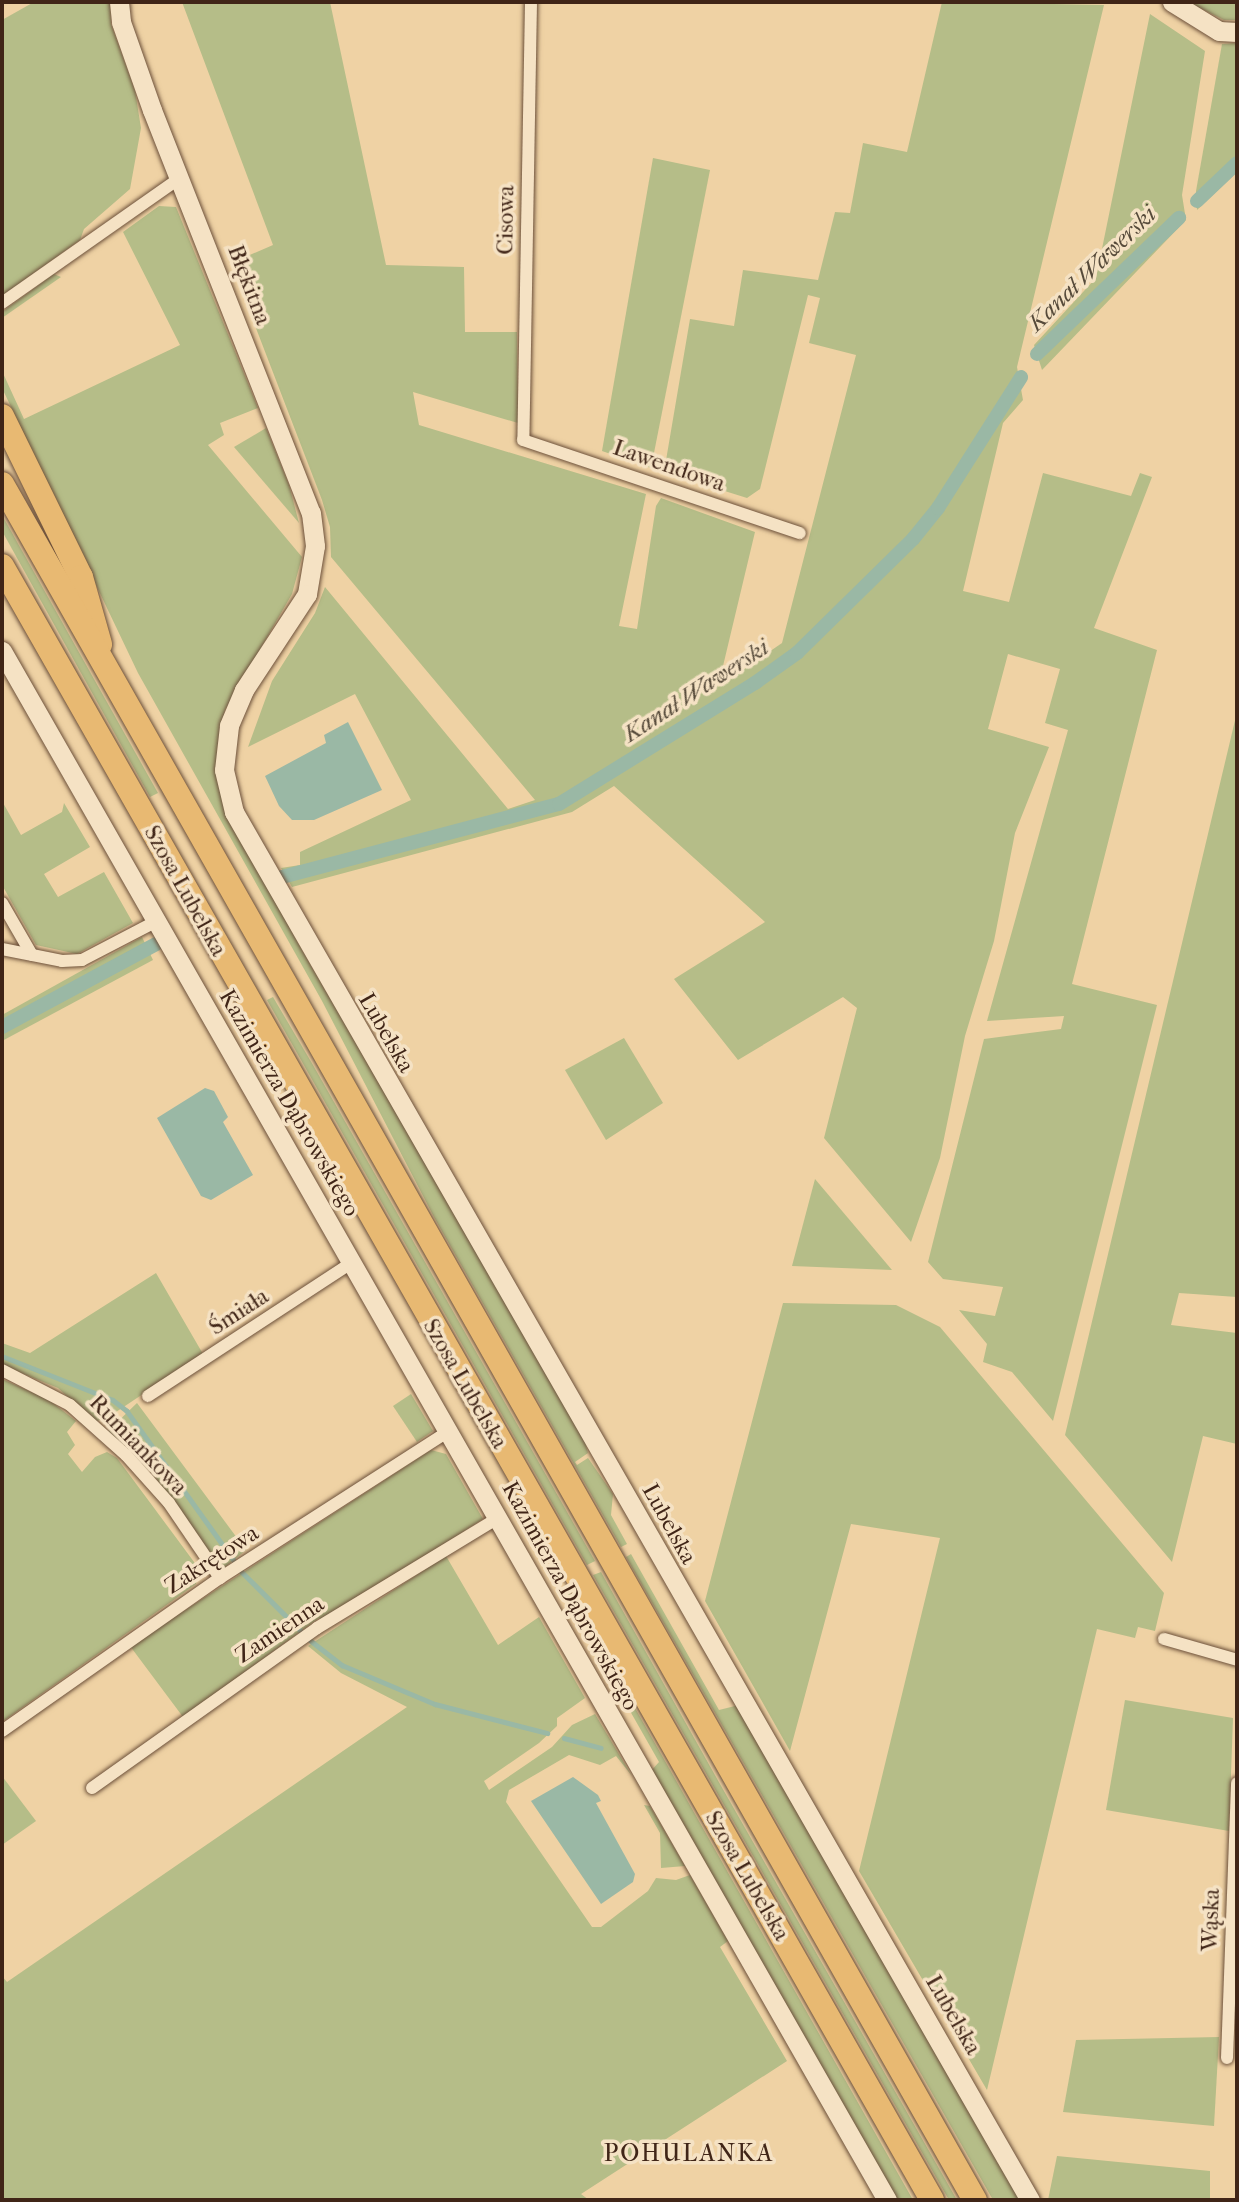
<!DOCTYPE html>
<meta charset="utf-8">
<style>
body{margin:0}
#map{position:relative;width:1239px;height:2202px;overflow:hidden;background:#efd2a4;font-family:"IM FELL French Canon",serif}
div>[style]{position:absolute}
.green>*{inset:0;background:#b5bd88}
.water>*{inset:0;background:#9ab8a5}
.stream>*{height:4.5px;margin:-2.25px;padding:0 2.25px;transform-origin:2.25px;border-radius:2.25px;background:#9ab8a5}
.canal>*{height:14px;margin:-7px;padding:0 7px;transform-origin:7px;border-radius:7px;background:#9ab8a5}
.roads{filter:drop-shadow(0 0 2px #6c503a) drop-shadow(0 0 2px #6c503a)}
.street>*{height:12px;margin:-6px;padding:0 6px;transform-origin:6px;border-radius:6px;background:#f5e2c4}
.secondary>*{height:19px;margin:-9.5px;padding:0 9.5px;transform-origin:9.5px;border-radius:9.5px;background:#f5e2c4}
.highway>*{height:24px;margin:-12px;padding:0 12px;transform-origin:12px;border-radius:12px;background:#e8b972}
span{translate:-50% -50%;white-space:nowrap;text-align:center;line-height:1.15;-webkit-text-stroke:7px #f5e2c4;paint-order:stroke}
.street-label{font-size:23px;color:#402517}
.water-label{font-size:24px;color:#564a3a;font-style:italic}
.neighbourhood-label{font-size:24px;color:#402517;letter-spacing:2px}
.frame{position:absolute;inset:0;border:4px solid #402517;pointer-events:none}
</style>
<div id="map">
<div class="green">
<div style="clip-path:polygon(34px 2px,110px 2px,111px 24px,135px 91px,141px 128px,130px 189px,84px 229px,80px 240px,2px 296px,2px 20px)"></div>
<div style="clip-path:polygon(182px 2px,330px 2px,386px 265px,464px 267px,465px 332px,517px 332px,518px 423px,413px 392px,419px 425px,646px 494px,619px 626px,637px 629px,656px 506px,661px 498px,755px 532px,718px 687px,782px 643px,856px 355px,809px 343px,820px 298px,808px 295px,760px 489px,747px 498px,664px 472px,690px 319px,734px 326px,743px 270px,818px 280px,835px 212px,850px 213px,863px 143px,907px 152px,942px 2px,1104px 5px,1017px 367px,1023px 400px,1003px 423px,963px 591px,1009px 602px,1043px 473px,1131px 496px,1140px 473px,1152px 477px,1094px 628px,1157px 650px,1072px 984px,1157px 1005px,1053px 1421px,1012px 1372px,983px 1362px,987px 1344px,959px 1310px,995px 1316px,1003px 1287px,943px 1279px,928px 1262px,984px 1039px,1061px 1029px,1064px 1016px,987px 1021px,1068px 730px,1045px 723px,1060px 669px,1008px 654px,988px 729px,1049px 747px,1015px 833px,994px 941px,965px 1036px,940px 1158px,911px 1242px,824px 1138px,857px 1008px,843px 997px,738px 1060px,674px 979px,765px 922px,614px 786px,572px 812px,292px 887px,281px 868px,300px 865px,300px 852px,411px 800px,355px 694px,248px 747px,272px 681px,315px 613px,325px 587px,508px 809px,535px 800px,331px 557px,330px 527px,322px 500px,231px 263px,273px 245px)"></div>
<div style="clip-path:polygon(1188px 2px,1237px 2px,1237px 20px,1224px 20px)"></div>
<div style="clip-path:polygon(1150px 14px,1205px 51px,1182px 195px,1186px 220px,1042px 370px,1034px 345px,1096px 278px)"></div>
<div style="clip-path:polygon(1237px 43px,1237px 172px,1197px 210px,1196px 191px,1222px 44px)"></div>
<div style="clip-path:polygon(653px 158px,710px 170px,651px 468px,602px 451px)"></div>
<div style="clip-path:polygon(159px 206px,176px 207px,258px 408px,220px 423px,224px 435px,208px 445px,302px 557px,292px 594px,225px 710px,217px 750px,223px 805px,299px 945px,584px 1438px,588px 1453px,575px 1462px,577px 1465px,588px 1458px,613px 1494px,611px 1515px,627px 1544px,621px 1547px,435px 1219px,322px 1001px,138px 673px,2px 388px,2px 371px,24px 419px,180px 345px,123px 232px)"></div>
<div style="clip-path:polygon(54px 274px,61px 277px,2px 318px,2px 312px)"></div>
<div style="clip-path:polygon(266px 428px,289px 485px,299px 523px,234px 447px)"></div>
<div style="clip-path:polygon(2px 515px,158px 793px,150px 797px,2px 531px)"></div>
<div style="clip-path:polygon(1237px 712px,1237px 1297px,1179px 1293px,1171px 1325px,1237px 1333px,1237px 1444px,1203px 1436px,1172px 1562px,1065px 1435px)"></div>
<div style="clip-path:polygon(2px 801px,21px 835px,62px 812px,64px 803px,90px 847px,44px 874px,58px 897px,104px 872px,133px 923px,77px 954px,36px 945px,2px 885px)"></div>
<div style="clip-path:polygon(142px 937px,153px 960px,2px 1041px,2px 1015px)"></div>
<div style="clip-path:polygon(273px 997px,313px 1065px,595px 1561px,587px 1565px,267px 1000px)"></div>
<div style="clip-path:polygon(624px 1038px,663px 1103px,606px 1140px,565px 1070px)"></div>
<div style="clip-path:polygon(815px 1179px,892px 1270px,792px 1266px)"></div>
<div style="clip-path:polygon(156px 1273px,203px 1354px,113px 1414px,95px 1422px,58px 1388px,2px 1365px,2px 1343px,30px 1353px)"></div>
<div style="clip-path:polygon(783px 1303px,896px 1305px,940px 1327px,1164px 1593px,1155px 1631px,1138px 1627px,1135px 1638px,1097px 1629px,987px 2090px,859px 1871px,940px 1538px,851px 1524px,790px 1751px,705px 1601px)"></div>
<div style="clip-path:polygon(2px 1379px,49px 1400px,76px 1421px,67px 1432px,75px 1445px,68px 1454px,82px 1472px,95px 1457px,107px 1452px,117px 1458px,200px 1570px,196px 1584px,2px 1722px)"></div>
<div style="clip-path:polygon(411px 1394px,433px 1431px,417px 1442px,393px 1406px)"></div>
<div style="clip-path:polygon(137px 1403px,246px 1550px,224px 1568px,211px 1557px,152px 1473px,108px 1431px)"></div>
<div style="clip-path:polygon(431px 1450px,446px 1454px,483px 1519px,324px 1621px,319px 1618px,183px 1717px,130px 1646px)"></div>
<div style="clip-path:polygon(631px 1554px,719px 1710px,739px 1705px,1022px 2200px,993px 2200px,626px 1557px)"></div>
<div style="clip-path:polygon(446px 1556px,498px 1645px,539px 1617px,585px 1698px,557px 1718px,557px 1726px,539px 1743px,484px 1781px,489px 1790px,552px 1747px,572px 1725px,595px 1714px,632px 1776px,616px 1756px,600px 1765px,569px 1755px,509px 1790px,506px 1802px,592px 1927px,601px 1927px,648px 1891px,656px 1878px,676px 1880px,690px 1875px,728px 1941px,720px 1947px,787px 2061px,581px 2194px,589px 2200px,2px 2200px,2px 1976px,7px 1982px,407px 1707px,341px 1673px,308px 1646px)"></div>
<div style="clip-path:polygon(601px 1572px,720px 1784px,957px 2200px,949px 2200px,593px 1575px)"></div>
<div style="clip-path:polygon(568px 1590px,669px 1768px,913px 2200px,895px 2200px,650px 1772px,659px 1762px,563px 1593px)"></div>
<div style="clip-path:polygon(1125px 1700px,1233px 1718px,1229px 1831px,1106px 1810px)"></div>
<div style="clip-path:polygon(2px 1776px,36px 1821px,2px 1845px)"></div>
<div style="clip-path:polygon(644px 1805px,650px 1806px,685px 1866px,661px 1868px,660px 1833px)"></div>
<div style="clip-path:polygon(1219px 2037px,1214px 2126px,1063px 2112px,1076px 2040px)"></div>
<div style="clip-path:polygon(1057px 2156px,1210px 2171px,1210px 2200px,1048px 2200px)"></div>
</div>
<div class="water">
<div style="clip-path:polygon(348px 722px,382px 790px,314px 820px,292px 820px,279px 806px,265px 776px,326px 743px,324px 735px)"></div>
<div style="clip-path:polygon(205px 1088px,214px 1091px,228px 1117px,223px 1122px,253px 1175px,211px 1200px,201px 1196px,157px 1118px)"></div>
<div style="clip-path:polygon(573px 1777px,598px 1795px,601px 1801px,596px 1803px,635px 1874px,633px 1882px,601px 1904px,531px 1801px)"></div>
</div>
<div class="stream">
<div style="left:2px;top:1356px;width:119px;rotate:21.6deg"></div>
<div style="left:113px;top:1400px;width:18px;rotate:38deg"></div>
<div style="left:127px;top:1411px;width:186px;rotate:54.4deg"></div>
<div style="left:241px;top:1571px;width:85px;rotate:45deg"></div>
<div style="left:310px;top:1640px;width:41px;rotate:38deg"></div>
<div style="left:342px;top:1665px;width:101px;rotate:22.8deg"></div>
<div style="left:435px;top:1704px;width:116px;rotate:14.5deg"></div>
<div style="left:564px;top:1738px;width:38px;rotate:15deg"></div>
</div>
<div class="canal">
<div style="left:1197px;top:201px;width:55px;rotate:-43.5deg"></div>
<div style="left:1037px;top:354px;width:197px;rotate:-43.8deg"></div>
<div style="left:282px;top:877px;width:286px;rotate:-14.8deg"></div>
<div style="left:559px;top:804px;width:230px;rotate:-31.7deg"></div>
<div style="left:755px;top:683px;width:52px;rotate:-35.5deg"></div>
<div style="left:797px;top:653px;width:163px;rotate:-44.5deg"></div>
<div style="left:913px;top:539px;width:40px;rotate:-51deg"></div>
<div style="left:938px;top:508px;width:155px;rotate:-57.6deg"></div>
<div style="left:2px;top:1027px;width:175px;rotate:-28.3deg"></div>
</div>
<div class="roads">
<div class="street">
<div style="left:531px;top:2px;width:438px;rotate:91deg"></div>
<div style="left:523px;top:440px;width:292px;rotate:18.6deg"></div>
<div style="left:2px;top:303px;width:219px;rotate:-35.1deg"></div>
<div style="left:2px;top:903px;width:60px;rotate:60deg"></div>
<div style="left:2px;top:949px;width:61px;rotate:11.3deg"></div>
<div style="left:62px;top:961px;width:20px;rotate:-3deg"></div>
<div style="left:82px;top:960px;width:82px;rotate:-27.5deg"></div>
<div style="left:2px;top:1370px;width:76px;rotate:27.2deg"></div>
<div style="left:70px;top:1405px;width:75px;rotate:41.8deg"></div>
<div style="left:126px;top:1455px;width:64px;rotate:48.1deg"></div>
<div style="left:169px;top:1503px;width:91px;rotate:55.8deg"></div>
<div style="left:148px;top:1396px;width:245px;rotate:-33.2deg"></div>
<div style="left:1164px;top:1639px;width:76px;rotate:16deg"></div>
<div style="left:2px;top:1731px;width:266px;rotate:-35.1deg"></div>
<div style="left:220px;top:1578px;width:272px;rotate:-32.7deg"></div>
<div style="left:92px;top:1788px;width:276px;rotate:-35.4deg"></div>
<div style="left:317px;top:1628px;width:212px;rotate:-31.3deg"></div>
<div style="left:1227px;top:2058px;width:275px;rotate:-87.9deg"></div>
</div>
<div class="secondary">
<div style="left:119px;top:2px;width:20px;rotate:84deg"></div>
<div style="left:121px;top:22px;width:93px;rotate:70.6deg"></div>
<div style="left:152px;top:110px;width:433px;rotate:68.5deg"></div>
<div style="left:311px;top:513px;width:33px;rotate:83deg"></div>
<div style="left:315px;top:546px;width:49px;rotate:99.5deg"></div>
<div style="left:307px;top:594px;width:115px;rotate:123.3deg"></div>
<div style="left:244px;top:690px;width:39px;rotate:113deg"></div>
<div style="left:229px;top:726px;width:44px;rotate:96.5deg"></div>
<div style="left:224px;top:770px;width:43px;rotate:76.6deg"></div>
<div style="left:234px;top:812px;width:1600px;rotate:60.17deg"></div>
<div style="left:1172px;top:2px;width:55px;rotate:31.7deg"></div>
<div style="left:1219px;top:31px;width:18px;rotate:3deg"></div>
<div style="left:2px;top:651px;width:1784px;rotate:60.26deg"></div>
</div>
<div class="highway">
<div style="left:2px;top:416px;width:179px;rotate:63.9deg"></div>
<div style="left:81px;top:577px;width:70px;rotate:74.2deg"></div>
<div style="left:2px;top:484px;width:1973px;rotate:60.45deg"></div>
<div style="left:2px;top:566px;width:1880px;rotate:60.35deg"></div>
</div>
</div>
<div class="street-label">
<span style="left:506px;top:220px;rotate:-89deg">Cisowa</span>
<span style="left:249px;top:285px;rotate:69deg">Błękitna</span>
<span style="left:669px;top:466px;rotate:19deg">Lawendowa</span>
<span style="left:185px;top:891px;rotate:61deg">Szosa Lubelska</span>
<span style="left:386px;top:1033px;rotate:60deg">Lubelska</span>
<span style="left:289px;top:1103px;rotate:60deg">Kazimierza Dąbrowskiego</span>
<span style="left:239px;top:1312px;rotate:-33deg">Śmiała</span>
<span style="left:465px;top:1384px;rotate:60deg">Szosa Lubelska</span>
<span style="left:138px;top:1445px;rotate:46deg">Rumiankowa</span>
<span style="left:669px;top:1524px;rotate:61deg">Lubelska</span>
<span style="left:212px;top:1560px;rotate:-33deg">Zakrętowa</span>
<span style="left:570px;top:1596px;rotate:61deg">Kazimierza Dąbrowskiego</span>
<span style="left:280px;top:1630px;rotate:-34deg">Zamienna</span>
<span style="left:747px;top:1876px;rotate:60deg">Szosa Lubelska</span>
<span style="left:1211px;top:1920px;rotate:-88deg">Wąska</span>
<span style="left:953px;top:2015px;rotate:60deg">Lubelska</span>
</div>
<div class="water-label">
<span style="left:1092px;top:269px;rotate:-44deg">Kanał Wawerski</span>
<span style="left:696px;top:691px;rotate:-33deg">Kanał Wawerski</span>
</div>
<div class="neighbourhood-label">
<span style="left:689px;top:2154px">POHULANKA</span>
</div>
<div class="frame"></div>
</div>
